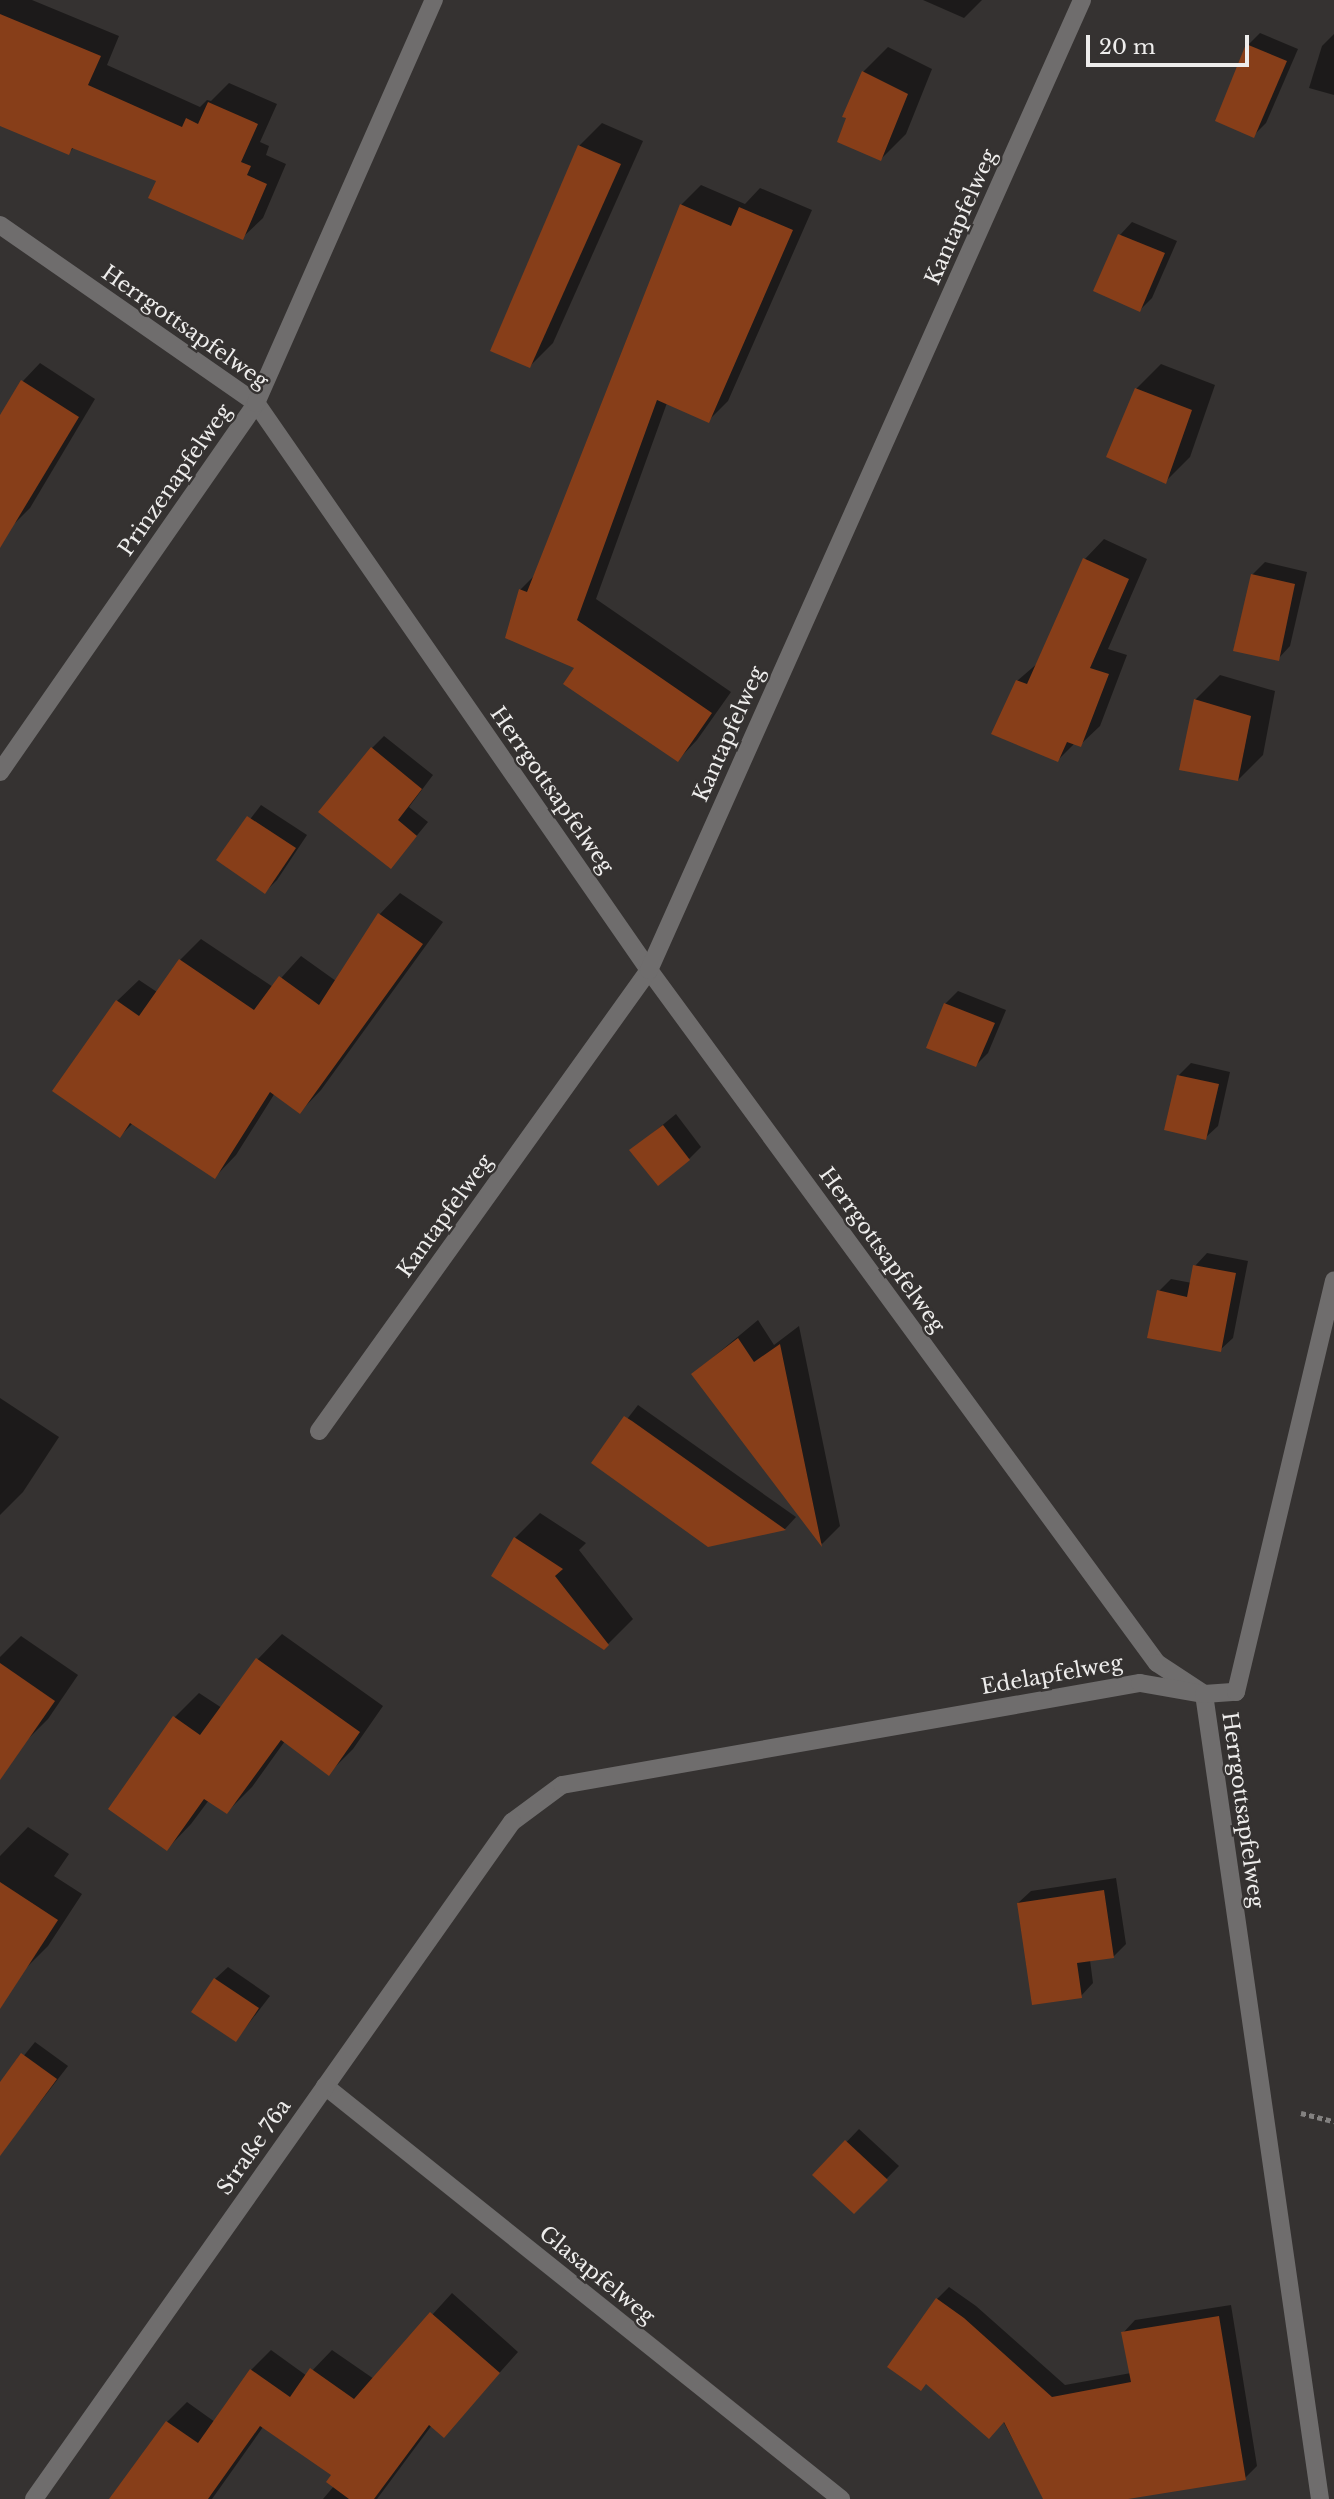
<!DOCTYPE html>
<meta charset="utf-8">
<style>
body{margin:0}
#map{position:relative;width:1334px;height:2499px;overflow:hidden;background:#353231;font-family:"Libre Baskerville",serif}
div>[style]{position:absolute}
.shadow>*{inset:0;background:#0007}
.building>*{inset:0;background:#873e19}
.path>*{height:4.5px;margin-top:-2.25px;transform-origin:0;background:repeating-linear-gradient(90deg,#838180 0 5px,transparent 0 8.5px)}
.service>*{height:18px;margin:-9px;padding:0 9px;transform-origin:9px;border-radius:9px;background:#6f6d6d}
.minor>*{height:18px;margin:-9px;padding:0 9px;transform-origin:9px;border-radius:9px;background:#6f6d6d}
span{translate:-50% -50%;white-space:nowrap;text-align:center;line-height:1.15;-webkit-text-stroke:5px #353231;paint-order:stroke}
.street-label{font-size:21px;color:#eeedec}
.scale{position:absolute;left:1086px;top:35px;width:163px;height:32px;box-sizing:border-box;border:4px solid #eeedec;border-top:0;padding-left:9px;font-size:21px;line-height:24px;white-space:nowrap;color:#eeedec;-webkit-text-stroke:5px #353231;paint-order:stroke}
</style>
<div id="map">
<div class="shadow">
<div style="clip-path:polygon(0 0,32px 0,119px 36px,107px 65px,200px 107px,207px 100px,211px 101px,229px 83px,277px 104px,260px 142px,269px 146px,266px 155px,286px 164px,263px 218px,243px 237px,158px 180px,74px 147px,69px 153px,0 61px)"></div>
<div style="clip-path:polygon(923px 0,982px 0,964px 18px)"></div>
<div style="clip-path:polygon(1260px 33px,1298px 49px,1266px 123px,1253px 136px,1248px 45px)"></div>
<div style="clip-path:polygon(1334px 34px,1334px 95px,1309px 88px,1322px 46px)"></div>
<div style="clip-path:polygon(888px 47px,932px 69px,906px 134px,881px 159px,848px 116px,863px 72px)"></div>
<div style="clip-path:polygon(602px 123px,643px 141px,553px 343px,530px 366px,579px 146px)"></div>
<div style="clip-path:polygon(701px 185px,745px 204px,760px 188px,812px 210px,728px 401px,708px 421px,667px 403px,596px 599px,731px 692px,697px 740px,678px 760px,577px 668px,520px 590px,536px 574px,681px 205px)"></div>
<div style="clip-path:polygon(1132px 222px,1177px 241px,1152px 298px,1140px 310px,1120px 235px)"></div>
<div style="clip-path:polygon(40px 363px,95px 399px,30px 508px,12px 526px,0 518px,0 418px,23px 381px)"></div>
<div style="clip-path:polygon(1161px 364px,1215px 385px,1190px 457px,1165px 482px,1136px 389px)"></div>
<div style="clip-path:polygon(1104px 539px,1147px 559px,1108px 649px,1127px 655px,1100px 726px,1080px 745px,1075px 743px,1058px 760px,1017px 681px,1039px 662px,1085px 559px)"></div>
<div style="clip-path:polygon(1265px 562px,1307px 572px,1290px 646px,1278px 659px,1252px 575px)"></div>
<div style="clip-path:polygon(1220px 675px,1275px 691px,1263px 755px,1238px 780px,1195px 700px)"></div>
<div style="clip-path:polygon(384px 736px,433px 775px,409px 807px,428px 822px,391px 867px,372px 748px)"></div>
<div style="clip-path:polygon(261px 805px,307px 835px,277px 880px,265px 892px,219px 860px)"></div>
<div style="clip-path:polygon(400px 893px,443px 922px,321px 1090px,300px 1112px,275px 1093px,236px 1155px,215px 1177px,133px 1123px,120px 1136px,117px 1001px,139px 980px,157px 992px,180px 960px,201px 939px,273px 987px,301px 956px,336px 981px,379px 915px)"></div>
<div style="clip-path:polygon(958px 991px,1006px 1010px,988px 1053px,976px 1065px,945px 1004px)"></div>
<div style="clip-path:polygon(1191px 1063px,1230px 1072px,1218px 1126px,1205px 1138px,1179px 1075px)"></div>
<div style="clip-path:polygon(676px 1114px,701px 1147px,689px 1159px,632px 1150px)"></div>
<div style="clip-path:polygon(1207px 1253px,1248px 1261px,1233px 1338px,1220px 1350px,1159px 1291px,1171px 1279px,1192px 1283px,1195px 1266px)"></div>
<div style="clip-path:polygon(758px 1320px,774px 1345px,799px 1326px,840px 1526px,822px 1544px,693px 1374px)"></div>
<div style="clip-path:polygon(0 1398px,59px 1437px,23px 1492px,0 1515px)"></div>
<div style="clip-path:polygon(638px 1405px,796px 1517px,785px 1529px,709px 1546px,594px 1462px)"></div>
<div style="clip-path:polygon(540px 1513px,586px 1543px,579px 1550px,633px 1619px,604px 1648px,515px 1538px)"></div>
<div style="clip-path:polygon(282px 1634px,383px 1706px,353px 1749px,328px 1774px,285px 1741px,252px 1787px,227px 1812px,209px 1800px,191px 1824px,167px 1849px,175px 1717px,199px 1693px,222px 1708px,258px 1659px)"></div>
<div style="clip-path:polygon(21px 1636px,78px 1675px,48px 1719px,23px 1744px,0 1728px,0 1657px)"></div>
<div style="clip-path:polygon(28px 1827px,69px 1854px,54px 1876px,82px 1894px,48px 1946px,23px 1971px,0 1955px,0 1856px)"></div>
<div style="clip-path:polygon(1116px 1878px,1126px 1944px,1114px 1956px,1090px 1960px,1093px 1983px,1081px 1996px,1018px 1903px,1031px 1891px)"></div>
<div style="clip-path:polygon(228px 1967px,270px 1996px,236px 2040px,215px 1979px)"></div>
<div style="clip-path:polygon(35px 2042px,68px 2066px,10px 2141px,0 2133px,0 2085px)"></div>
<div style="clip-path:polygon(859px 2129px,899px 2166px,854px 2212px,815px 2175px)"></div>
<div style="clip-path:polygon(949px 2287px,976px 2306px,1065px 2385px,1131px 2373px,1123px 2333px,1135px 2320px,1231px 2305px,1257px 2466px,1245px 2478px,1117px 2499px,1045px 2499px,937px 2299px)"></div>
<div style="clip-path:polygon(452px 2293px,518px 2352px,444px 2435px,432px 2425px,377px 2499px,323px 2499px,334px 2486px,333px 2475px,263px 2427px,212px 2499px,143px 2499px,167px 2422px,187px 2402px,215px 2422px,251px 2370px,271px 2350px,307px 2376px,332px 2350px,374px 2379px)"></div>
</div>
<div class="building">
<div style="clip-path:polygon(0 14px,101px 56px,88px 85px,182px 127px,186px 118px,198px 124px,208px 102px,258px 124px,241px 162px,251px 166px,247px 175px,267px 184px,243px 240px,148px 198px,156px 181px,72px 148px,69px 155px,0 126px)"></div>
<div style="clip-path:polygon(1246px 44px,1287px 61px,1254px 138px,1215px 121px)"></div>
<div style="clip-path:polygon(862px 71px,908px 94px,881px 161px,837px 142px,846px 118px,842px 117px)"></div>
<div style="clip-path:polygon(578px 145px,621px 164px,530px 368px,490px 351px)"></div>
<div style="clip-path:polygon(680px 204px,731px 226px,739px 207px,793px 230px,709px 423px,657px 400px,577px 620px,712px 713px,678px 762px,563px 684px,574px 668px,505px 638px,519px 589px,527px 592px)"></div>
<div style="clip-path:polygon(1118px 234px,1165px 253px,1140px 312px,1093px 291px)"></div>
<div style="clip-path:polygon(21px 380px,79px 417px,0 548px,0 415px)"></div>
<div style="clip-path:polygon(1135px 388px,1192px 410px,1166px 484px,1106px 457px)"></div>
<div style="clip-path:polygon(1083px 558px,1129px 579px,1090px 668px,1109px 674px,1081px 747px,1067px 742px,1058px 762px,991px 734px,1016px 680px,1027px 684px)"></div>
<div style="clip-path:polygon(1251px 574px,1295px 584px,1279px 661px,1233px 651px)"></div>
<div style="clip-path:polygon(1194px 699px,1251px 716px,1238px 781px,1179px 770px)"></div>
<div style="clip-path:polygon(371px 747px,422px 789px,398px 820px,417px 836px,391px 869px,318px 812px)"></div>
<div style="clip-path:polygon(247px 816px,296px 848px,265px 894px,216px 860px)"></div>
<div style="clip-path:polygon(378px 913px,423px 944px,300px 1114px,270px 1092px,215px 1179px,130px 1123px,120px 1138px,52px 1091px,116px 1000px,139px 1016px,179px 959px,254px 1010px,279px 976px,319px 1005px)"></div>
<div style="clip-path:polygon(944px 1003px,995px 1023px,976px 1067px,926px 1048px)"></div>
<div style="clip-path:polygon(1177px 1075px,1219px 1084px,1206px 1140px,1164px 1130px)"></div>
<div style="clip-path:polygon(663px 1125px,690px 1160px,658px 1186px,629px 1150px)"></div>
<div style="clip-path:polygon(1193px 1265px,1236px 1273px,1221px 1352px,1147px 1338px,1157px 1290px,1187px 1297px)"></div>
<div style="clip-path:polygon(738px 1338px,754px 1362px,780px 1344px,822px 1547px,691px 1374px)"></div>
<div style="clip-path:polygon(624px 1416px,632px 1421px,786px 1530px,708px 1547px,591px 1463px)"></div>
<div style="clip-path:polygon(514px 1537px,563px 1569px,555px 1576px,609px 1645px,604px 1650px,491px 1576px)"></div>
<div style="clip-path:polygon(256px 1658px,360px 1732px,329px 1776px,281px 1740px,227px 1814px,204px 1799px,167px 1851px,108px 1809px,173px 1716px,200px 1735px)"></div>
<div style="clip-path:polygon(0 1663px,55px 1701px,0 1780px)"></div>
<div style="clip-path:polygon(0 1882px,58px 1920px,0 2009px)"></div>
<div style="clip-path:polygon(1104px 1890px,1114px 1958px,1077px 1963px,1082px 1998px,1032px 2005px,1017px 1903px)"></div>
<div style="clip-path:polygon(214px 1978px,259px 2008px,236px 2042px,191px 2012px)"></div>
<div style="clip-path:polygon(21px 2053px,57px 2079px,0 2156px,0 2082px)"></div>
<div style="clip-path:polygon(845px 2140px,888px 2180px,854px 2214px,812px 2175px)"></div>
<div style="clip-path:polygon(936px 2298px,964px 2318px,1052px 2397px,1131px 2382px,1121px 2332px,1219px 2316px,1246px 2480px,1128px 2499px,1043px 2499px,1004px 2422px,989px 2439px,926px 2384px,921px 2391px,887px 2367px)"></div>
<div style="clip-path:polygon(430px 2312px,500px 2373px,444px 2438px,429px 2425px,374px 2499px,349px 2499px,326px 2482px,331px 2475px,260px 2426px,208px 2499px,109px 2499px,166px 2421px,198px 2443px,250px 2369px,290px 2397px,310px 2368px,354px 2399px)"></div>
</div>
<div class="path">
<div style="left:1301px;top:2113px;width:34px;rotate:14deg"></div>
</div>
<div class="service">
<div style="left:0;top:225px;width:312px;rotate:34.8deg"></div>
<div style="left:256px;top:403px;width:690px;rotate:55.27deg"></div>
<div style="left:649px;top:970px;width:859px;rotate:53.76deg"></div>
<div style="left:1157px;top:1663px;width:56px;rotate:33.4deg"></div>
<div style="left:1204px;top:1694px;width:813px;rotate:81.8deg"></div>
<div style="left:0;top:772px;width:449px;rotate:-55.2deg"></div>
<div style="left:256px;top:403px;width:441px;rotate:-66.2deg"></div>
<div style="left:319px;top:1431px;width:567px;rotate:-54.4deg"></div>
<div style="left:649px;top:970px;width:1062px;rotate:-65.94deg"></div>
<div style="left:512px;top:1822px;width:62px;rotate:-36.5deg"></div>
<div style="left:562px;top:1785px;width:587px;rotate:-10.01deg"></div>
<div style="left:1140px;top:1683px;width:65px;rotate:9.8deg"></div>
<div style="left:1204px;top:1694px;width:32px;rotate:-4deg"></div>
<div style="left:1236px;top:1692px;width:423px;rotate:-76.6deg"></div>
<div style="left:325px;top:2086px;width:661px;rotate:38.67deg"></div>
</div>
<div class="minor">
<div style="left:34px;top:2499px;width:829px;rotate:-54.78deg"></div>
</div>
<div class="street-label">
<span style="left:961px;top:217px;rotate:-66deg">Kantapfelweg</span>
<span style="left:185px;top:327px;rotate:35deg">Herrgottsapfelweg</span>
<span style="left:175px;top:480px;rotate:-55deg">Prinzenapfelweg</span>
<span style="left:729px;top:734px;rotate:-66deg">Kantapfelweg</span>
<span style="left:552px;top:790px;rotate:55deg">Herrgottsapfelweg</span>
<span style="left:445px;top:1216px;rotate:-54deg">Kantapfelweg</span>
<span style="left:882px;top:1250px;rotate:54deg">Herrgottsapfelweg</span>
<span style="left:1052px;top:1675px;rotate:-10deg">Edelapfelweg</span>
<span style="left:1243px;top:1810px;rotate:82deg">Herrgottsapfelweg</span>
<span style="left:254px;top:2147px;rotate:-55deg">Straße 76a</span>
<span style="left:597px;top:2275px;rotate:39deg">Glasapfelweg</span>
</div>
<div class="scale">20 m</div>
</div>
